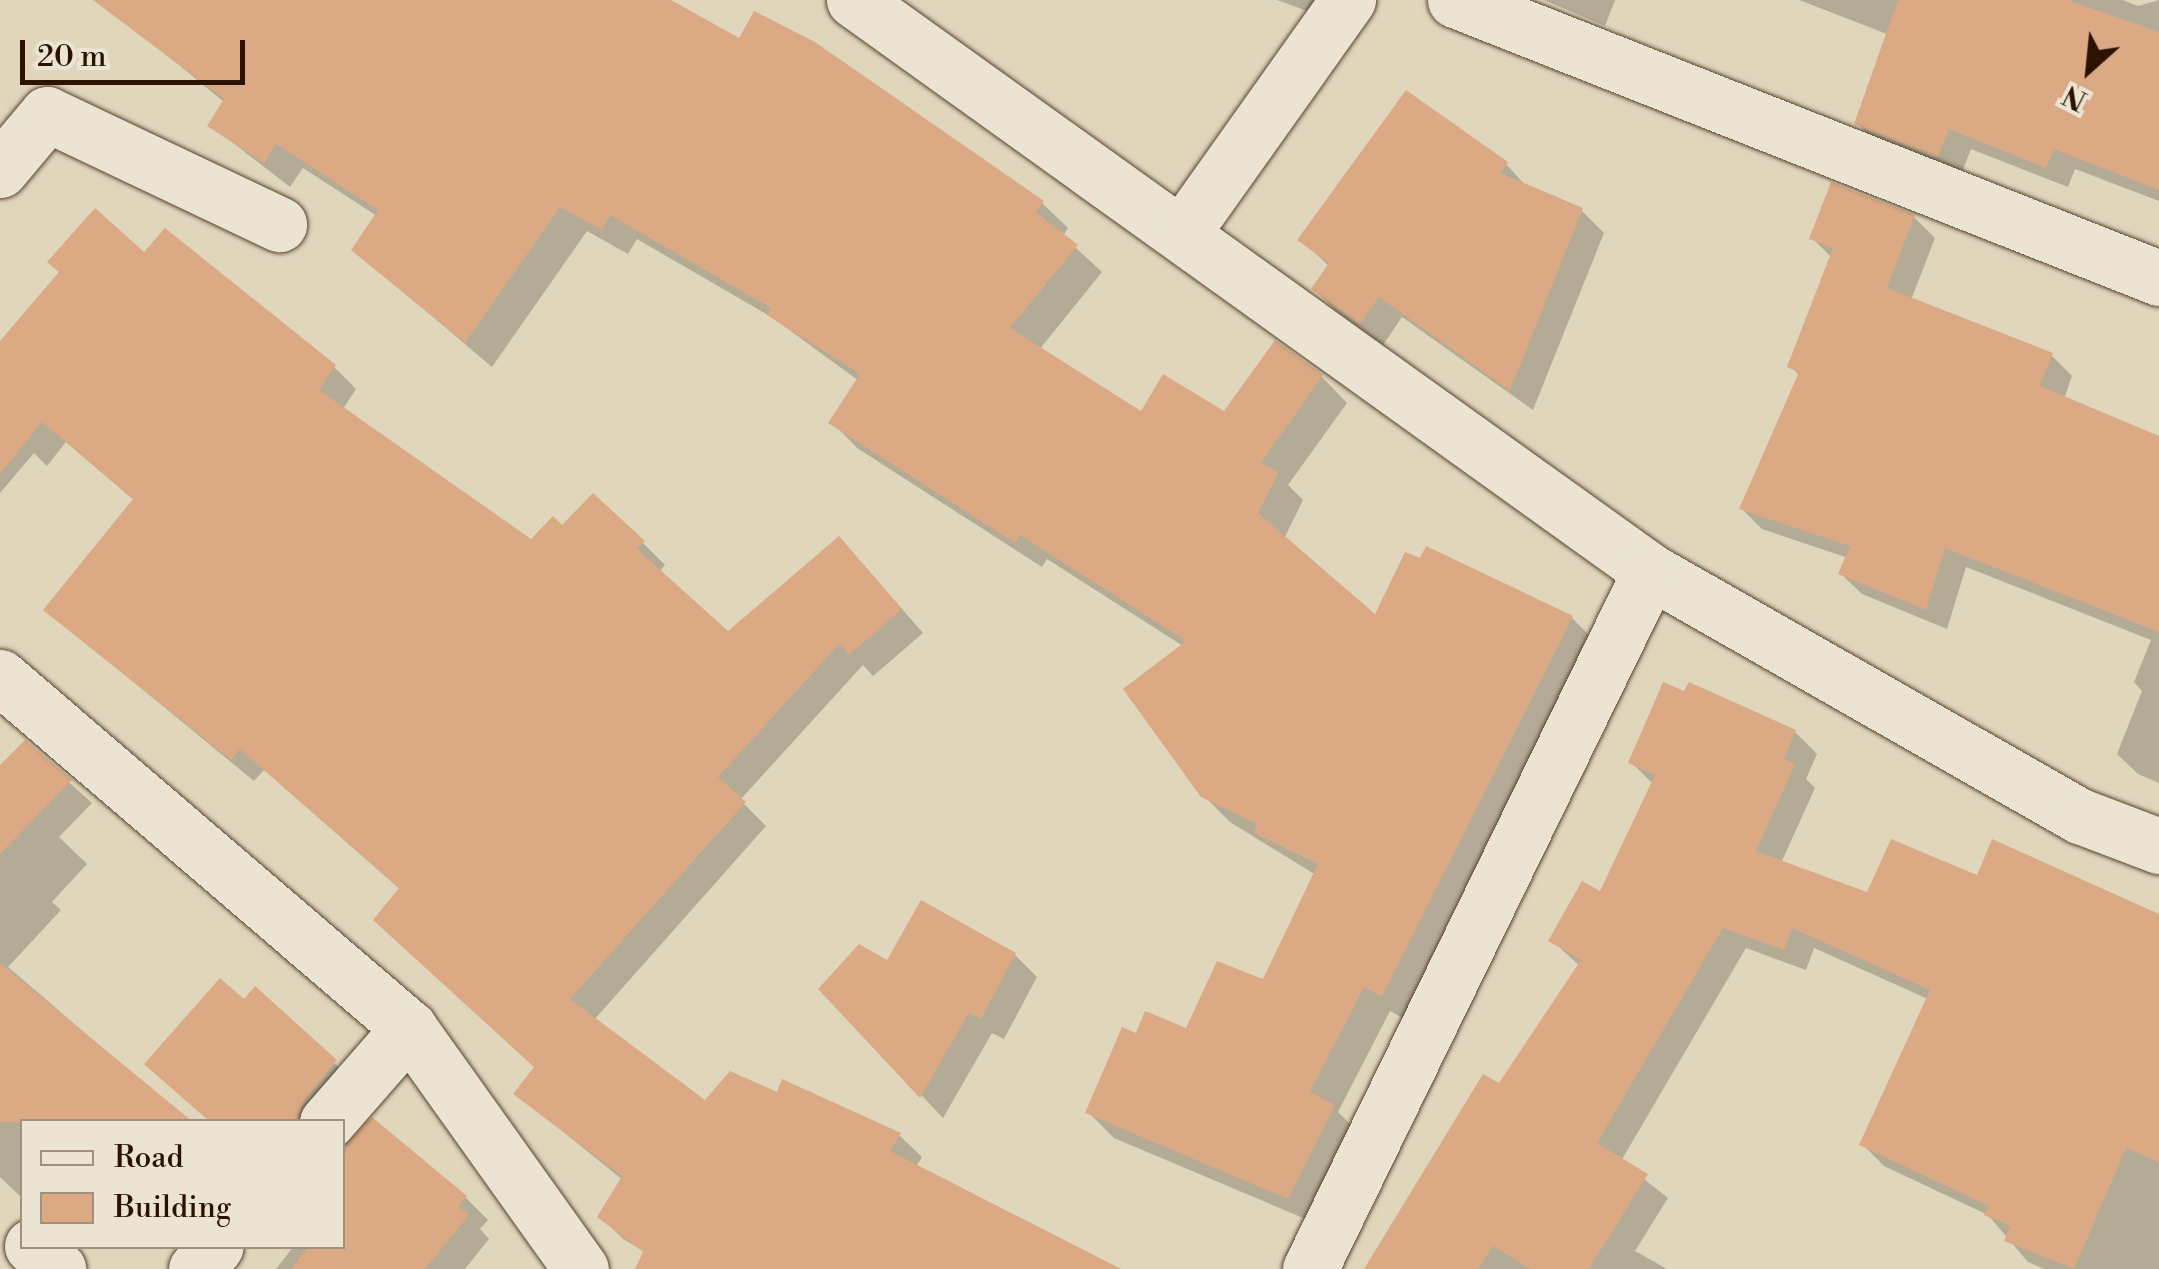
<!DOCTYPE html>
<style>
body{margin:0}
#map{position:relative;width:2159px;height:1269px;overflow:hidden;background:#e0d6bc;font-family:"Libre Bodoni",serif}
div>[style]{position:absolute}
.shadow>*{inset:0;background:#0003}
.building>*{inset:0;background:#dba984}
.roads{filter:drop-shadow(0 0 2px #594330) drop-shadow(0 0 2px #594330)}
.minor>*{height:55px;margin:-27.5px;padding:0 27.5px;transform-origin:27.5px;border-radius:27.5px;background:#ebe4d3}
span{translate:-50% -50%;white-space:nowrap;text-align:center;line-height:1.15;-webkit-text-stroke:10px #ebe4d3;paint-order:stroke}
.legend{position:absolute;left:20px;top:1119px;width:325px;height:130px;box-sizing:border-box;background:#ebe4d3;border:2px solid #9f907f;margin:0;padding:12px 18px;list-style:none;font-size:30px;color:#2c1201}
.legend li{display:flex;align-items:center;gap:20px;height:50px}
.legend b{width:50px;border:2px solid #9f907f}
.north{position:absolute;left:2039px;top:20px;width:100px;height:100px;-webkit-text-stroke:8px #ebe4d3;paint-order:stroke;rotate:207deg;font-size:28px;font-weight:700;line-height:40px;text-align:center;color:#2c1201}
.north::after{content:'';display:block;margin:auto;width:35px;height:45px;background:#2c1201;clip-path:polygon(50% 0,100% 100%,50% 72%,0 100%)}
.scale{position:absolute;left:20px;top:40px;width:225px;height:45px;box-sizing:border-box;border:5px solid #2c1201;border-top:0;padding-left:12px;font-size:30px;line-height:35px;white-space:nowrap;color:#2c1201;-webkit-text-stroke:8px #ebe4d3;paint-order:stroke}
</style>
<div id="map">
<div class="shadow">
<div style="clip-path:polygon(152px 0,666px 0,1042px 203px,1068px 228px,1063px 236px,1102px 272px,1039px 350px,1141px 415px,1225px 414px,1275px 344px,1322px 377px,1347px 403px,1288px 485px,1303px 500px,1284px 539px,1376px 618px,1427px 550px,1572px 618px,1598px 644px,1408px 1021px,1390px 1011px,1338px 1112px,1359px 1133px,1315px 1223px,1114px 1138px,1088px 1112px,1138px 1037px,1187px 1031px,1264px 982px,1316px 875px,1230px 822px,1203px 795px,1183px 646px,1047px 559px,1042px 567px,857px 448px,832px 422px,859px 381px,773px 318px,637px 239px,628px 254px,587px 231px,492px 367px,354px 250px,377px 216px,303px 168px,290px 187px,210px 125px,225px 103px,132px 26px)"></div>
<div style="clip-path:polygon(1277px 0,1339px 0,1332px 20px)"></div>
<div style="clip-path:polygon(1544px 0,1615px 0,1605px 26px)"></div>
<div style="clip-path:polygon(1799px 0,2123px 0,2138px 6px,2159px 0,2159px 201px,2075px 169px,2068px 187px,1971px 149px,1960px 177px,1878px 145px,1857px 123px,1887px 34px)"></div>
<div style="clip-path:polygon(1506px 164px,1527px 187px,1582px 211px,1604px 233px,1533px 410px,1402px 317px,1383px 345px,1336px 311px,1314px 289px,1330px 267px,1301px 240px)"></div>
<div style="clip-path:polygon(1914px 217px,1935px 238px,1911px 300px,2052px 356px,2072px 376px,2064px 399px,2159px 438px,2159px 783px,2138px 774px,2117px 754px,2142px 691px,2134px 682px,2151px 640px,1966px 567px,1947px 629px,1862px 594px,1841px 574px,1848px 558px,1762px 529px,1742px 509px,1800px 376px,1790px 366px,1832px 258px,1812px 238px)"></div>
<div style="clip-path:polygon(144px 256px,334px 367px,356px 389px,343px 409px,532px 542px,562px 528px,643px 543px,665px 565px,659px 572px,728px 634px,861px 562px,923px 633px,873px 676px,863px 665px,740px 800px,766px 826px,594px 1020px,705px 1104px,778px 1095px,899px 1135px,922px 1157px,916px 1167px,1120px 1269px,674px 1269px,623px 1239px,600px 1216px,623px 1180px,516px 1094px,536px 1068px,401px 890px,264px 770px,254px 781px,46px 610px,135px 501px,66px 442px,47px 466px,34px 453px,0 493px,0 345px)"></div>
<div style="clip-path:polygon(1795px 732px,1817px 754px,1806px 779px,1815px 788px,1781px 863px,1868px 895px,1978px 879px,2159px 916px,2159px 1269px,2044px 1269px,2028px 1262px,1988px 1215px,1884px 1166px,1862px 1144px,1928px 999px,1814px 948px,1806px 970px,1746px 948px,1621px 1161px,1668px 1198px,1635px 1251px,1667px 1269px,1374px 1269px,1580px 966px,1551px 940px,1601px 895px,1653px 784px,1631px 762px)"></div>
<div style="clip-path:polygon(25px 743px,92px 803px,59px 837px,87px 864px,52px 902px,61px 910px,8px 967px,155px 1093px,22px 1122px,22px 1198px,0 1177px,0 769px)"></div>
<div style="clip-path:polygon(1015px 955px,1037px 977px,1004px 1039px,992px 1033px,943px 1118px,821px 989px,888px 963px)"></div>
<div style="clip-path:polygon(255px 990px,357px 1084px,330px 1122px,210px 1122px,244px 1002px)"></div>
<div style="clip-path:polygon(465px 1197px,488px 1220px,480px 1229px,489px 1239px,465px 1269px,276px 1269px,294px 1246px,342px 1246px)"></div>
</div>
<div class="building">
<div style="clip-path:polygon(93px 0,671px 0,739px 38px,754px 11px,815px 42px,1044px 201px,1036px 212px,1078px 245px,1010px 328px,1141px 411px,1163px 374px,1224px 411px,1275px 340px,1323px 375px,1261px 463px,1279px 472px,1258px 513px,1375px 614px,1405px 552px,1420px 558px,1426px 546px,1573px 616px,1382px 997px,1364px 987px,1310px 1092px,1335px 1105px,1288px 1199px,1085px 1113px,1122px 1027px,1136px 1033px,1145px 1011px,1186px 1028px,1217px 961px,1263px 979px,1318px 864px,1254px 833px,1257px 824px,1201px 797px,1123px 689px,1186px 641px,1020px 535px,1015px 543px,828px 423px,860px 374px,767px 315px,771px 308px,610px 215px,602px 230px,560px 207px,465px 343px,351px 250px,378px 210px,276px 144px,264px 163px,207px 126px,224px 99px)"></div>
<div style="clip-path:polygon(1898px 0,2068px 0,2159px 32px,2159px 190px,2054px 149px,2046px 168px,1949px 129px,1938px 157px,1854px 124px)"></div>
<div style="clip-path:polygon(1406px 90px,1508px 162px,1500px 173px,1583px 208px,1510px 391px,1379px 297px,1360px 324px,1311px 289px,1329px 263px,1297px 240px)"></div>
<div style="clip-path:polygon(1831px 182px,1915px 215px,1887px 288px,2053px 353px,2040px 386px,2159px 436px,2159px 632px,1945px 548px,1926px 610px,1838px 574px,1850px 546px,1739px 509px,1799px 372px,1787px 367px,1833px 248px,1809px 239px)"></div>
<div style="clip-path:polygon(95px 208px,144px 252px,165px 228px,336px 365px,319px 390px,531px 539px,553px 516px,562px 525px,593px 493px,645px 541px,637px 549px,728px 631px,839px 536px,902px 609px,849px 655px,839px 644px,718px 777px,746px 802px,570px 999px,705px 1100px,730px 1071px,777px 1092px,782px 1079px,901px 1133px,890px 1151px,1121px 1269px,635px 1269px,643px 1252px,597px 1217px,622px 1176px,513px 1094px,534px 1067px,373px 920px,399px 888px,240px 749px,231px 760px,43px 610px,133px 499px,42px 422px,0 474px,0 341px,59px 272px,47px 262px)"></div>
<div style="clip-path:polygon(1663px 682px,1684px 691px,1689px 682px,1796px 730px,1784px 759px,1795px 764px,1756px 851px,1867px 892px,1891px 839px,1977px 875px,1992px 839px,2159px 914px,2159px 1162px,2126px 1148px,2074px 1269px,2004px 1241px,2010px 1226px,1984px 1215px,1989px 1206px,1859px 1145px,1930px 990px,1792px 928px,1784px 950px,1723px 928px,1597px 1143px,1648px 1174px,1589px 1269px,1530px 1269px,1493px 1246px,1478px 1269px,1364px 1269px,1483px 1074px,1499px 1083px,1581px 960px,1548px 941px,1582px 881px,1600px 891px,1655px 775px,1628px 763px)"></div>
<div style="clip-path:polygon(25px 740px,72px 780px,0 854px,0 765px)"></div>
<div style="clip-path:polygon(921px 900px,1016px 953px,981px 1019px,969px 1013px,920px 1098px,818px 989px,859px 944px,887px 960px)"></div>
<div style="clip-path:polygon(0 963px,193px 1122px,0 1122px)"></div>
<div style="clip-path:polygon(220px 978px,244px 999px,255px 986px,337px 1060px,303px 1102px,297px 1122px,210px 1122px,144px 1064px)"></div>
<div style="clip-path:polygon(372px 1117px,467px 1196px,458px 1206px,469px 1215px,425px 1269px,291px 1269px,309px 1246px,342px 1246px,342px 1148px)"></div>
</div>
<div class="roads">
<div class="minor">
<div style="left:854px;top:0;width:980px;rotate:35.65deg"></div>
<div style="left:1650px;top:571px;width:495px;rotate:29.7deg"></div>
<div style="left:2080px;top:816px;width:85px;rotate:20.8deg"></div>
<div style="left:1455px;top:0;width:757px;rotate:21.55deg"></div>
<div style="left:0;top:170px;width:73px;rotate:-50deg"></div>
<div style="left:47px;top:114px;width:257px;rotate:25.4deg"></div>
<div style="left:1183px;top:232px;width:285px;rotate:-54.6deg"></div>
<div style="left:0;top:677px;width:539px;rotate:40.64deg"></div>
<div style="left:409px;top:1028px;width:296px;rotate:54.5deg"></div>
<div style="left:327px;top:1122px;width:125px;rotate:-48.9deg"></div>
<div style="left:32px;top:1246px;width:35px;rotate:41deg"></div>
<div style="left:196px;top:1269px;width:30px;rotate:-49deg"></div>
<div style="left:1310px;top:1269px;width:776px;rotate:-64.03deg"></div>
</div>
</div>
<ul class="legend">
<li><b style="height:12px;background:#ebe4d3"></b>Road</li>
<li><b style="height:28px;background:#dba984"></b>Building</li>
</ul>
<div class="north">N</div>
<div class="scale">20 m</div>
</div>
